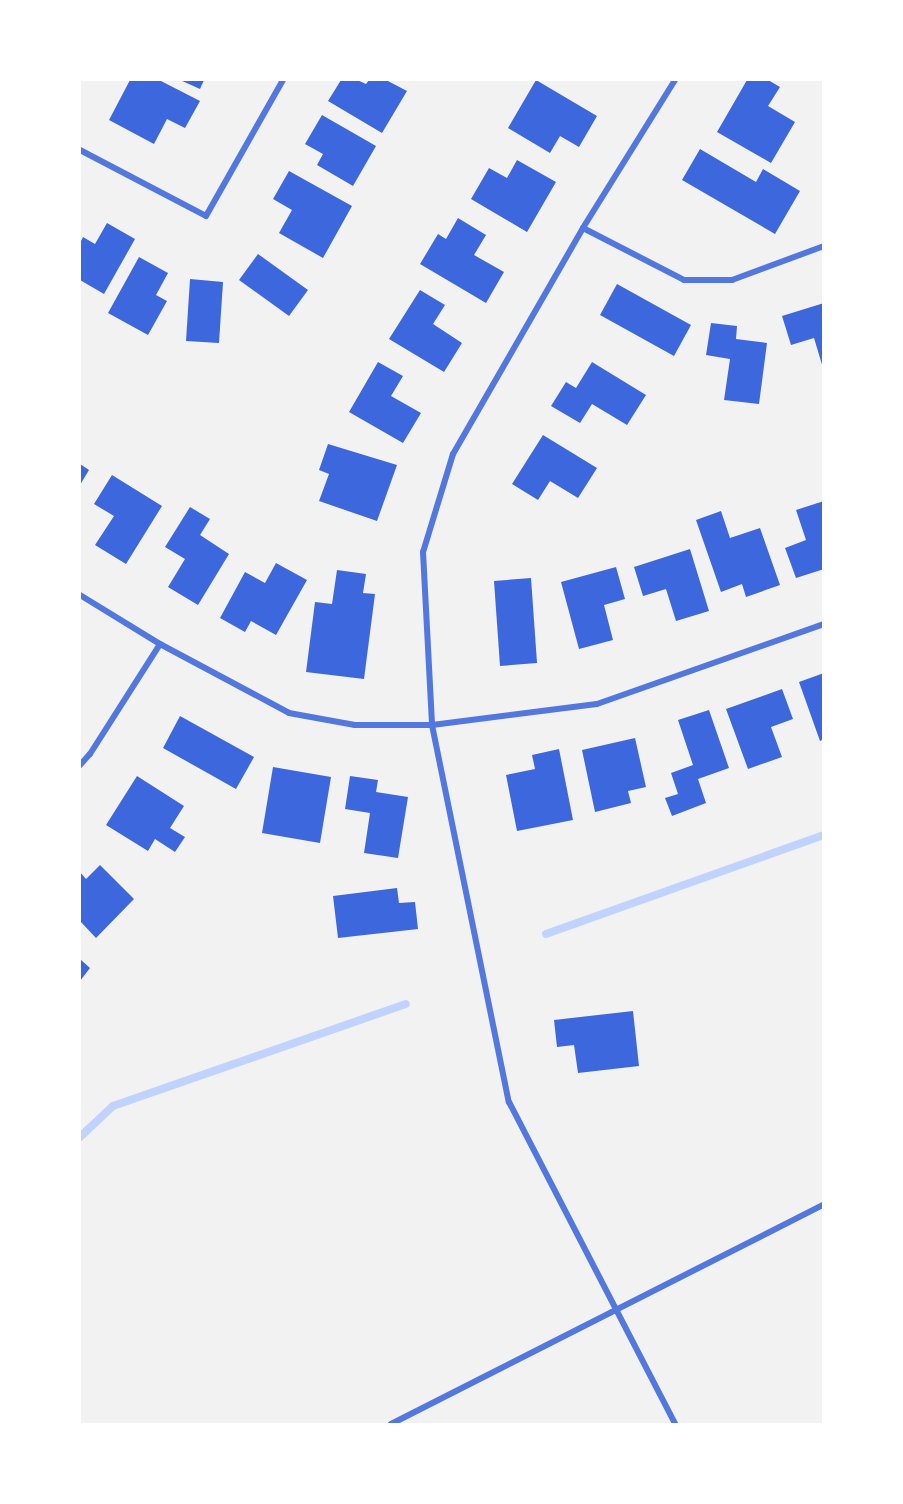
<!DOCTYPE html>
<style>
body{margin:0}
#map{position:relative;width:903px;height:1504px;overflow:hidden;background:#f2f2f2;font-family:Jost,sans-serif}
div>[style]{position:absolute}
.stream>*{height:8px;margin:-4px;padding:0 4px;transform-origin:4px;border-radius:4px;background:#bfd3fe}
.building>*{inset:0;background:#3d67dc}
.minor>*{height:6px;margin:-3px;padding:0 3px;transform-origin:3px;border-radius:3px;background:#5277de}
span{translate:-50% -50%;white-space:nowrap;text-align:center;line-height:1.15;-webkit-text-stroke:5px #fff;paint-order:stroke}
.frame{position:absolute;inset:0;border:81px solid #fff;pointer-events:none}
</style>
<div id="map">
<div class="stream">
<div style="left:546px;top:934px;width:295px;rotate:-19.6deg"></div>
<div style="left:80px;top:1137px;width:45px;rotate:-43.2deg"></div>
<div style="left:113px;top:1106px;width:310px;rotate:-19.2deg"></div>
</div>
<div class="building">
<div style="clip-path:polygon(130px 80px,159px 80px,200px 101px,185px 128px,167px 119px,154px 144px,109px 120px)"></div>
<div style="clip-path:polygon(180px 80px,204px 80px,200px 89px)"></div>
<div style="clip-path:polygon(341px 80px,357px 80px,366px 84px,369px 80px,386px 80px,407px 91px,382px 133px,328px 101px)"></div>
<div style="clip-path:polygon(536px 80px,597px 116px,579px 147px,560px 136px,550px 153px,508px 128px)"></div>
<div style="clip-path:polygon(747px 80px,768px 80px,780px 87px,768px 106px,795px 122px,771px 163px,717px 132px)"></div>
<div style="clip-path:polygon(322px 115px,376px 146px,353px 186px,317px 165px,323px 154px,305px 144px)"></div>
<div style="clip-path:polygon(700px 149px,756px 182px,763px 169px,800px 191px,775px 234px,682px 180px)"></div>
<div style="clip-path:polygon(517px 160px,556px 182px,527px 232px,471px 199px,489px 168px,507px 178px)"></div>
<div style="clip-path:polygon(289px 171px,352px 206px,323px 258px,279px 233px,292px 210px,273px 199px)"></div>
<div style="clip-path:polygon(458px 218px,486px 235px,474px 255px,504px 272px,486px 303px,420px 264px,438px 234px,446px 239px)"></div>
<div style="clip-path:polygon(107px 223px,135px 239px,104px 294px,80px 280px,80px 243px,83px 237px,95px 244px)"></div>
<div style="clip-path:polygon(258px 254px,308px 290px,289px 316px,239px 280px)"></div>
<div style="clip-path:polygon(139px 257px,168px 273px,156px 295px,167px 301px,148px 335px,108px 313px)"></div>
<div style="clip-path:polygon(190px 279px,223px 282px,219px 343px,186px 341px)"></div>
<div style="clip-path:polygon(617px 284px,691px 325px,674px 356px,600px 315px)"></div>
<div style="clip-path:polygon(420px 290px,445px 305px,433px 324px,462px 343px,444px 372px,389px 339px)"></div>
<div style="clip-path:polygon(824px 303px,824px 368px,823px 368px,814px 338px,791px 345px,782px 316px)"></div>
<div style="clip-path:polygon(711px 323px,737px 326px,736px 339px,767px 343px,759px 404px,724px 400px,730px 359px,706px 355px)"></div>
<div style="clip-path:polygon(378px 362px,403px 376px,391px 396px,421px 413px,403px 443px,349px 412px)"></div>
<div style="clip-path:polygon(592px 362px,646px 395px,627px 425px,592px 404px,580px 423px,551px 406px,566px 382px,576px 388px)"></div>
<div style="clip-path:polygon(543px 435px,597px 468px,578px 498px,550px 481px,538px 500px,512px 484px)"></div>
<div style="clip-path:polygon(328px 444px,397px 465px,377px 521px,319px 501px,329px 474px,319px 470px)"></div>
<div style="clip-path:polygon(80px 464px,89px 470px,80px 485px)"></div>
<div style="clip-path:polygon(112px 475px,162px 506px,126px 564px,95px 545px,114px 516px,94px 504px)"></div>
<div style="clip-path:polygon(824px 501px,824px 569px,796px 578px,785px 548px,806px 540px,796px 510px)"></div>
<div style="clip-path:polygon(190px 507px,210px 519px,200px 535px,229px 554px,198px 605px,168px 587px,185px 559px,165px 547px)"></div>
<div style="clip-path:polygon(721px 511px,730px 538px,760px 528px,780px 585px,746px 597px,742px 584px,721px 592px,696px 520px)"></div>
<div style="clip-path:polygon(690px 549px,709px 611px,676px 621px,666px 589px,643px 596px,634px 567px)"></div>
<div style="clip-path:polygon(276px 563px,307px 580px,276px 635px,251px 621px,245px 632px,220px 618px,245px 572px,265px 583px)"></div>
<div style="clip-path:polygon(616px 567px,625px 599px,604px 605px,613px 640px,579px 649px,561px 582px)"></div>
<div style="clip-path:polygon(337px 570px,366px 574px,363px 593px,375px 594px,364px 679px,306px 672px,315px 602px,332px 604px)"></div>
<div style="clip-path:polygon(531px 578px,537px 663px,500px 666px,494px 581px)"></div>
<div style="clip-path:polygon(824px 673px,824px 739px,820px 741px,799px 682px)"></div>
<div style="clip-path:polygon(782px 689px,793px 719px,771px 727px,782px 757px,748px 769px,726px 709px)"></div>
<div style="clip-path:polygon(709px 710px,729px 768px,698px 779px,706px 803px,672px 816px,665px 798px,678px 794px,671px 773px,693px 765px,678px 720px)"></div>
<div style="clip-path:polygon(180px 716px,254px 757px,236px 789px,163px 748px)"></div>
<div style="clip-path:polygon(635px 738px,646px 787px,628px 791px,631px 803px,595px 812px,582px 750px)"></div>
<div style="clip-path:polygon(559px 749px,573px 820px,517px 831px,506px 775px,535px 769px,532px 755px)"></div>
<div style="clip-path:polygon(273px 767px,331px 777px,320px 843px,262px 833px)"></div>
<div style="clip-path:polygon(137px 776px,184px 806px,170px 828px,185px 837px,175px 852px,155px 839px,148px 851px,106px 825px)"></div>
<div style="clip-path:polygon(350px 776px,378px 780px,376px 792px,408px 797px,398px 858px,364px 853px,370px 813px,345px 809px)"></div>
<div style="clip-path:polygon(100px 865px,134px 899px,96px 938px,80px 921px,80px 872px,86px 879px)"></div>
<div style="clip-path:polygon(397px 888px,399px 903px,415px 902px,418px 929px,338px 938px,333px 896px)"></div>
<div style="clip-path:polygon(80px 959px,90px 968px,80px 981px)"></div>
<div style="clip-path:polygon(633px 1011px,639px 1066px,578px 1073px,574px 1045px,557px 1047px,554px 1020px)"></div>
</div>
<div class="minor">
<div style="left:675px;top:80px;width:174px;rotate:121.9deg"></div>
<div style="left:583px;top:228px;width:261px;rotate:119.9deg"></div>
<div style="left:453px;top:454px;width:102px;rotate:107deg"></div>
<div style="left:423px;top:552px;width:173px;rotate:87deg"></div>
<div style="left:432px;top:725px;width:385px;rotate:78.5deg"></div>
<div style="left:509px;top:1102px;width:362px;rotate:62.7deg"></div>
<div style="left:80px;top:150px;width:142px;rotate:27.6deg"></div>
<div style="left:206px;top:216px;width:156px;rotate:-60.5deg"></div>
<div style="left:583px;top:228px;width:114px;rotate:27.2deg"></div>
<div style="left:684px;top:280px;width:48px"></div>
<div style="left:732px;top:280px;width:98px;rotate:-20.3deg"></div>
<div style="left:80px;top:595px;width:94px;rotate:31.5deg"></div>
<div style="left:160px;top:644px;width:146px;rotate:28.1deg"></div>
<div style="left:289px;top:713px;width:67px;rotate:10.3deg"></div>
<div style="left:355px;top:725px;width:77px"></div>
<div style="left:432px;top:725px;width:166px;rotate:-7.3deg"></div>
<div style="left:597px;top:704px;width:241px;rotate:-19.4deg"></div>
<div style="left:80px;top:765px;width:15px;rotate:-48deg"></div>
<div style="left:90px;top:754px;width:130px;rotate:-57.5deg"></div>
<div style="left:391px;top:1424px;width:486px;rotate:-26.9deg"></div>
</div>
<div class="frame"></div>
</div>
